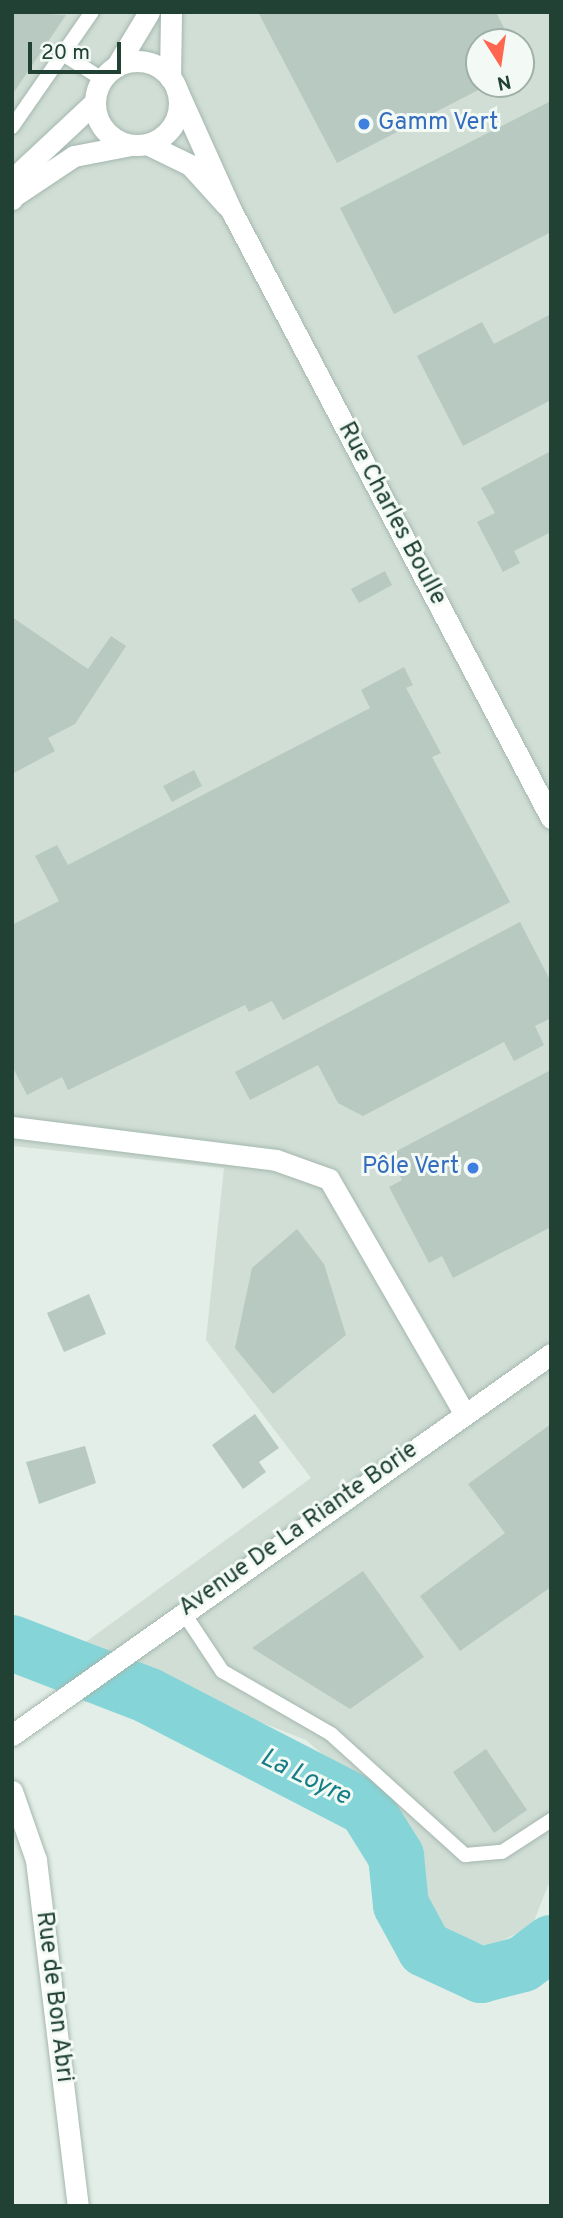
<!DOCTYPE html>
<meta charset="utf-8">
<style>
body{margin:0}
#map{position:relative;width:563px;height:2218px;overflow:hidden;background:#e2eee7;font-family:Overpass,sans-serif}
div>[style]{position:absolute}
.built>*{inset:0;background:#d0ded6}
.river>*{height:56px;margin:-28px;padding:0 28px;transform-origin:28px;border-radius:28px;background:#85d5d8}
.building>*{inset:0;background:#b7c9c0}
.roads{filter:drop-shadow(0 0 2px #a4b7ae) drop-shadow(0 0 2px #a4b7ae)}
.lane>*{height:14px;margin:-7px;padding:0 7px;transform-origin:7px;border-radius:7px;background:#fff}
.street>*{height:21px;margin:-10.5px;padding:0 10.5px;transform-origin:10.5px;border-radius:10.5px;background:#fff}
.street>.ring{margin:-10.5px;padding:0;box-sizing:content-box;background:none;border:21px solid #fff;border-radius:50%}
.secondary>*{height:21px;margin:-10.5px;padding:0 10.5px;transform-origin:10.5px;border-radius:10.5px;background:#fff}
.dots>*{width:19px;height:19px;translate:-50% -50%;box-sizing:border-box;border:4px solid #f3faf6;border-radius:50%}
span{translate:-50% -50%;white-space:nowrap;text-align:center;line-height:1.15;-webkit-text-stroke:6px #f3faf6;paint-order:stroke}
.shop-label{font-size:24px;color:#366cbe}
.left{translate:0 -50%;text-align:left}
.right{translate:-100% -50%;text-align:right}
.street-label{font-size:24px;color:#204134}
.water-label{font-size:26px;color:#147e84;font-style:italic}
.frame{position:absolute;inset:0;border:14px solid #204134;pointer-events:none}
.north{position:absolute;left:465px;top:28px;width:70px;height:70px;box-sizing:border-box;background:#f3faf6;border:2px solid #9fb0a8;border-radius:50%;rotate:168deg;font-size:19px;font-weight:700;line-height:28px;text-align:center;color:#204134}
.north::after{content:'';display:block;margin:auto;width:24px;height:32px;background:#ff664f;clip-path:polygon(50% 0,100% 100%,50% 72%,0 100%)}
.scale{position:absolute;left:28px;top:42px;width:93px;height:32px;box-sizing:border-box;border:4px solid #204134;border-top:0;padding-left:9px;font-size:21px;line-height:24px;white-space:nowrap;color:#204134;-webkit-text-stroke:5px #f3faf6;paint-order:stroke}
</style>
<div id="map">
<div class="built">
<div style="clip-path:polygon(evenodd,12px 12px,551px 12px,551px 1878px,532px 1926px,489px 1947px,431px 1924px,423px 1879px,394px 1816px,306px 1740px,76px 1649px,311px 1478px,206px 1340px,224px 1168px,12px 1146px,12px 12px,479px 42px,521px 42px,521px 84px,479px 84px,479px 42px)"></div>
</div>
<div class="river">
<div style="left:12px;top:1643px;width:147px;rotate:21.1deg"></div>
<div style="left:149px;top:1696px;width:244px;rotate:27.3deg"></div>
<div style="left:366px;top:1808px;width:57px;rotate:58deg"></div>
<div style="left:396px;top:1856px;width:49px;rotate:84.2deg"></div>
<div style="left:401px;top:1905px;width:50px;rotate:61.4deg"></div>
<div style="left:425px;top:1949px;width:62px;rotate:24.9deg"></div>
<div style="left:481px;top:1975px;width:43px;rotate:-14.7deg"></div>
<div style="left:523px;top:1964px;width:35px;rotate:-37deg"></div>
</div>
<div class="building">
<div style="clip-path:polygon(12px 12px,66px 15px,12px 95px)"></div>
<div style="clip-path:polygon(258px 12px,496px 12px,511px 42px,479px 42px,479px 84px,490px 84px,337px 163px)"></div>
<div style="clip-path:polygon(551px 101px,551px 232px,394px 314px,340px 208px)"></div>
<div style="clip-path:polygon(551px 314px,551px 400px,463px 446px,417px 356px,482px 322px,494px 344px)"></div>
<div style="clip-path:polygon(551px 451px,551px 532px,514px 551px,520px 563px,503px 572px,477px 522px,495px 513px,481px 488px)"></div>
<div style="clip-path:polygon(385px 571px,392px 585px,359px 603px,351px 589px)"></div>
<div style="clip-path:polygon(12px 617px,88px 669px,111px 636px,126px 646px,75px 724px,48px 738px,55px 751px,12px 774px)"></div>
<div style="clip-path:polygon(404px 667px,413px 685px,406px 688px,441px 753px,432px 757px,510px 902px,283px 1020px,272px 1001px,249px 1012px,245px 1005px,68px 1090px,62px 1077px,27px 1095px,12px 1066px,12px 925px,59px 901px,35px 856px,57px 845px,68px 865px,370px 708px,361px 690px)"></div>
<div style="clip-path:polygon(194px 770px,202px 786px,172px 802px,163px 786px)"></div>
<div style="clip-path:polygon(520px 922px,551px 982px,551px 1018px,535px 1026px,544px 1045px,514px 1061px,504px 1042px,363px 1116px,338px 1103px,318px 1065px,250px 1100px,235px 1072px)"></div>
<div style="clip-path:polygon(551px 1070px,551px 1227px,453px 1278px,442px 1256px,429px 1263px,389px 1187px,402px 1180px,389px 1155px)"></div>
<div style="clip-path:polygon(297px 1229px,324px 1264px,346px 1335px,273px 1394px,235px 1348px,252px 1268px)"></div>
<div style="clip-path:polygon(89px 1294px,106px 1334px,64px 1352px,47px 1313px)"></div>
<div style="clip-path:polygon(255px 1414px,279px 1448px,259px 1462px,266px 1472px,243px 1489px,212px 1445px)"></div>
<div style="clip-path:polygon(551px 1424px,551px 1587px,460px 1651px,420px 1596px,505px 1533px,468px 1484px)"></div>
<div style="clip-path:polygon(85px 1446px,96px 1483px,39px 1504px,26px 1462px)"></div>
<div style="clip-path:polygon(363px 1571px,424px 1657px,350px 1709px,252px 1648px)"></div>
<div style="clip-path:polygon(486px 1749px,527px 1810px,494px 1833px,453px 1772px)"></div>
</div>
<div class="roads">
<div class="lane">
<div style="left:63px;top:54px;width:46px;rotate:32.7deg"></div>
<div style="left:12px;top:127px;width:140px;rotate:-55.2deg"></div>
<div style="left:183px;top:1612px;width:71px;rotate:56.5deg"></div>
<div style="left:222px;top:1671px;width:126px;rotate:30deg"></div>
<div style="left:331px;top:1734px;width:181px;rotate:42.1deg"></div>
<div style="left:465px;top:1855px;width:37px;rotate:-5deg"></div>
<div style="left:502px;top:1852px;width:59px;rotate:-33.1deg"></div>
</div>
<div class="street">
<div class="ring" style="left:95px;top:61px;width:63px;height:63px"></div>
<div style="left:116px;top:67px;width:64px;rotate:-59deg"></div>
<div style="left:170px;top:78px;width:66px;rotate:-89.1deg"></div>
<div style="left:177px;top:90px;width:132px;rotate:65.8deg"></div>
<div style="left:231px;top:210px;width:687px;rotate:62.24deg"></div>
<div style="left:147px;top:144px;width:48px;rotate:26deg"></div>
<div style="left:190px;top:165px;width:55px;rotate:47.9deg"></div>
<div style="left:14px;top:196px;width:72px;rotate:-33.7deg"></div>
<div style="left:74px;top:156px;width:58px;rotate:-10.9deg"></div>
<div style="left:12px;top:199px;width:26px;rotate:-77deg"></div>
<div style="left:18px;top:174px;width:105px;rotate:-43.1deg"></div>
<div style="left:12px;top:1127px;width:266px;rotate:7.1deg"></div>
<div style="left:276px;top:1160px;width:56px;rotate:19.7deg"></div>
<div style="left:329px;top:1179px;width:270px;rotate:60deg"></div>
<div style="left:12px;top:1791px;width:73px;rotate:70.8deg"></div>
<div style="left:36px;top:1860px;width:349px;rotate:83.1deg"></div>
</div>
<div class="secondary">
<div style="left:12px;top:1735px;width:660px;rotate:-35.26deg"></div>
</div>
</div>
<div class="dots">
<div style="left:364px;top:124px;background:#3f7fe0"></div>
<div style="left:473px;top:1168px;background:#3f7fe0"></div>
</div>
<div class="shop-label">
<span class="left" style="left:378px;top:124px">Gamm Vert</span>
<span class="right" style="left:459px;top:1168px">Pôle Vert</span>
</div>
<div class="street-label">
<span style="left:391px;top:514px;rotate:62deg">Rue Charles Boulle</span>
<span style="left:299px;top:1530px;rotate:-35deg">Avenue De La Riante Borie</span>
<span style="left:53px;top:1997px;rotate:83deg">Rue de Bon Abri</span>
</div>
<div class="water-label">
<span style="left:305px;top:1778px;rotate:26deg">La Loyre</span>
</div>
<div class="frame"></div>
<div class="north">N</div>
<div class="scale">20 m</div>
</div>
